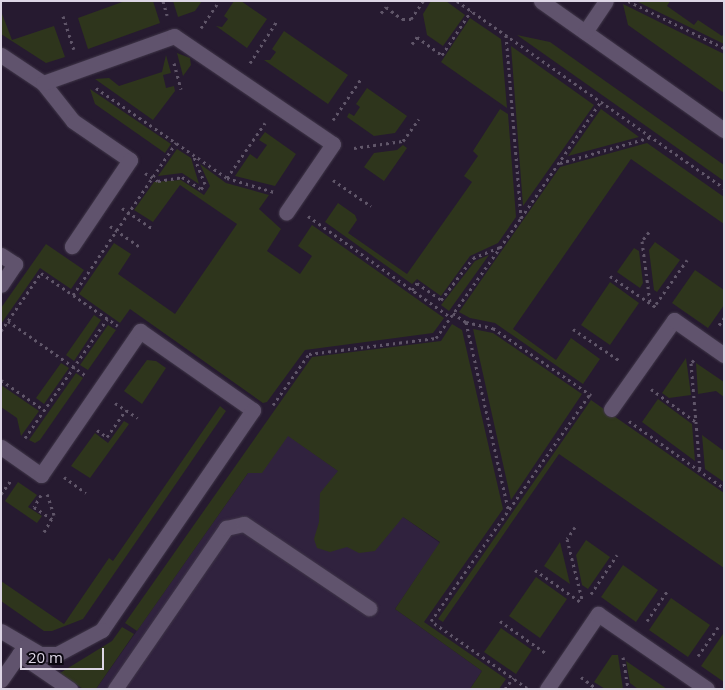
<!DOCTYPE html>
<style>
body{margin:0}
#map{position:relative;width:725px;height:690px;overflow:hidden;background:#261a30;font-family:"Open Sans",sans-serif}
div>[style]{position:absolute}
.built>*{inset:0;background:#30223e}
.green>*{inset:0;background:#2e351c}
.path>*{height:3px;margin-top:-1.5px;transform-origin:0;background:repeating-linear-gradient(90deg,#605669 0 2.5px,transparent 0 6.5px)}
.roads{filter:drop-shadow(0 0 1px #403749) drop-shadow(0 0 1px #403749)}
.minor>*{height:15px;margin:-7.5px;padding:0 7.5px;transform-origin:7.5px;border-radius:7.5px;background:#60536d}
span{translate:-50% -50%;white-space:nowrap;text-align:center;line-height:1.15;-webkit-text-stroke:4px #0c0811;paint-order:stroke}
.frame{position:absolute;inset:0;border:2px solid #ddd6e5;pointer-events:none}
.scale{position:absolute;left:20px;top:648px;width:84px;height:22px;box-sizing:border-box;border:2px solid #ddd6e5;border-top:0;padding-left:6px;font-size:15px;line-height:18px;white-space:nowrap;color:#ddd6e5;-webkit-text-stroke:4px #0c0811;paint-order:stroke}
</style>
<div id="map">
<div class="built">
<div style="clip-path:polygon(279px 429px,440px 543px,395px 609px,482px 671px,470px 689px,96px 689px)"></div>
</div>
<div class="green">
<div style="clip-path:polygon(125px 1px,153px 1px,160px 23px,88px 49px,78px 18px)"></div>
<div style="clip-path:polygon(173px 1px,202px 1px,195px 11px,178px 17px)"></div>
<div style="clip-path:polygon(234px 1px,241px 1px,267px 19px,247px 48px,216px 26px,222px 27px,228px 19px,224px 16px)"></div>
<div style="clip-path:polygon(431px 1px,446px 1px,465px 15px,443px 46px,427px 35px,423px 14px)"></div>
<div style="clip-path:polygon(636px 1px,670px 1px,667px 6px,694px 25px,698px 20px,722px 36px,724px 34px,724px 44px)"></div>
<div style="clip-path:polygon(623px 4px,724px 54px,724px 93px,628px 25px)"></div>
<div style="clip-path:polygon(1px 11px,12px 40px,54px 26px,65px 57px,46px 63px,1px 34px)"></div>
<div style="clip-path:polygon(470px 18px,501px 39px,507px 108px,441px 62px)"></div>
<div style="clip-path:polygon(284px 31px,348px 75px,328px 104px,264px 60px,270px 60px,276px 52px,272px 49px)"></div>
<div style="clip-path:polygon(517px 35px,550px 42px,724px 165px,724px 181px)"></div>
<div style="clip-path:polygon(511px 46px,594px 105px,523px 206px)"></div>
<div style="clip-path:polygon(177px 53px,190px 58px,191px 65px,183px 76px)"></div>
<div style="clip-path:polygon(166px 55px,171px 73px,163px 75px,166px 88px,174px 86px,175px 91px,153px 120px,95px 79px,109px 78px,119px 86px,162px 72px)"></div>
<div style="clip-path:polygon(367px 88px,407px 116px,395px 133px,374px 136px,347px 117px,349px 113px,354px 116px,360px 107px,356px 104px)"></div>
<div style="clip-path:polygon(90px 89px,171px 144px,165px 153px,95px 104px)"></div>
<div style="clip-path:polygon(500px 109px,508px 114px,516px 217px,498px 243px,470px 256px,441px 296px,417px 279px,412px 284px,325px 222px,338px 203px,355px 215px,357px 220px,348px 233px,407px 274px,472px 182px,464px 176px,478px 156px,473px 151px)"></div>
<div style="clip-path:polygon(601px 109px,639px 137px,568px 156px)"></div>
<div style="clip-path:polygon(265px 132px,296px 154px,275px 186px,235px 176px,250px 154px,257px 159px,267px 145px,259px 140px)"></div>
<div style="clip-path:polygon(647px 143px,724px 197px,724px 224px,631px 159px,513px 329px,556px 360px,571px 338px,600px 359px,583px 384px,495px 323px,470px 318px,459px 312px,560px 167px)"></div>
<div style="clip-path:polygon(403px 145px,407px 148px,384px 181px,364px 167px,374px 153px,397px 150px)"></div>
<div style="clip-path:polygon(177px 149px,191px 158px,199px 184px,182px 173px,158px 176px)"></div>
<div style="clip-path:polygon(200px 164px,226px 183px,269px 195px,259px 209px,281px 229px,267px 251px,300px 274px,312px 256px,298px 246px,312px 225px,444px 318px,433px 333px,305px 350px,267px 402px,263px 403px,130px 309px,120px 323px,79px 294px,114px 243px,131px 254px,118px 274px,175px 314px,237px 224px,180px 185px,153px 222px,134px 210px,154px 182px,181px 180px,204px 195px,210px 186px)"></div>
<div style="clip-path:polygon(655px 242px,680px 260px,657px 292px,654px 290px,649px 250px)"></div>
<div style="clip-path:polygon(46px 244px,84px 270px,71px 289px,40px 268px,1px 324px,1px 308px)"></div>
<div style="clip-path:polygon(634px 248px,639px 251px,643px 283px,640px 288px,617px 272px)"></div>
<div style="clip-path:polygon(489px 255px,449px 311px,441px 305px,475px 261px)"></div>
<div style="clip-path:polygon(695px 270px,724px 290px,724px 305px,708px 328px,672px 303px)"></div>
<div style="clip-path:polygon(610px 282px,639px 303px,610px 345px,581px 325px)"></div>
<div style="clip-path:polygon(94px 315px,101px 320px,74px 361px,66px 355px)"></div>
<div style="clip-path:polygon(452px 324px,462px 330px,503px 509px,424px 622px,506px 679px,499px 689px,470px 689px,482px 671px,395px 609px,440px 542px,403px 517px,375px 551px,359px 553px,347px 547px,330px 552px,317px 548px,314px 539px,319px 522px,320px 493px,338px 471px,288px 436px,262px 473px,248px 473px,137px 631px,125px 623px,312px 357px,441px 341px)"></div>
<div style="clip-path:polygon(108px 325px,116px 330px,88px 370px,80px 365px)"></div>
<div style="clip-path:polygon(473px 329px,493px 333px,582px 394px,511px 500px)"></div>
<div style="clip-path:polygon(686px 358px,691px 395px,669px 398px,662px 393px)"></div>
<div style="clip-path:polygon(147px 360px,156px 361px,166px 368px,142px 404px,124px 391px)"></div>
<div style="clip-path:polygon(61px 363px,69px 368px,44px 404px,36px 398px)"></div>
<div style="clip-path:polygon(696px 363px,724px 382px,724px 397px,716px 391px,698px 394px)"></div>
<div style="clip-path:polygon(76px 373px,83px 378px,40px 440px,35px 443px,29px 440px)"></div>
<div style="clip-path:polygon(1px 385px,39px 411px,21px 436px,17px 418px,1px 407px)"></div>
<div style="clip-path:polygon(658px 399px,692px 424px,695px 461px,642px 422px)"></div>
<div style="clip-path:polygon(591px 400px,724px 493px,724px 568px,559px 454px,443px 622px,438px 619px)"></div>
<div style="clip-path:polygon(220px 406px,226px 411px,83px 619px,52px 631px,44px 631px,1px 601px,1px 581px,64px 624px,109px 558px,113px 561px)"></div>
<div style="clip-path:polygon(124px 421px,129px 424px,90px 478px,71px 466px,95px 433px,108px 443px)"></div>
<div style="clip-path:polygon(702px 435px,724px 451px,724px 482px,705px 469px)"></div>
<div style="clip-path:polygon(18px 482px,37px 495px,28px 507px,42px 516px,37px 523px,5px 501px)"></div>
<div style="clip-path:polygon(586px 540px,610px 557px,588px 589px,582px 585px,576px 555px)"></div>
<div style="clip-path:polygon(560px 542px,570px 584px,544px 566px)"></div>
<div style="clip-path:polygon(623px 565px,658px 590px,636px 622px,601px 597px)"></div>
<div style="clip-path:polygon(536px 577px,567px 599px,540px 638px,509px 616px)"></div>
<div style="clip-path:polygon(671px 598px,710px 625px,688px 657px,649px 630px)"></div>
<div style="clip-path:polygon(122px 627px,134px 634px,96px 689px,83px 689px,60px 673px,112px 641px)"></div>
<div style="clip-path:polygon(501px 628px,532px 650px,516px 674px,484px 652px)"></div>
<div style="clip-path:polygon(723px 634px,724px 635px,724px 682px,701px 666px)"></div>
<div style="clip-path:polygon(612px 655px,618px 655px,623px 689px,605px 689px,594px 682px)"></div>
<div style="clip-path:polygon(626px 661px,667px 689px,638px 689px,630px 683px)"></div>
</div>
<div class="path">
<div style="left:163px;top:1px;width:15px;rotate:74deg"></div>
<div style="left:457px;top:1px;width:326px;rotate:35deg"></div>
<div style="left:628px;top:1px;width:107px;rotate:26.1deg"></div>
<div style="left:381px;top:13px;width:8px;rotate:-50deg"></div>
<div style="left:386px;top:7px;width:20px;rotate:37deg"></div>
<div style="left:402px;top:19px;width:9px"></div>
<div style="left:411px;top:19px;width:22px;rotate:-56deg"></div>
<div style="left:63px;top:16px;width:35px;rotate:72deg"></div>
<div style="left:201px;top:28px;width:32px;rotate:-56deg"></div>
<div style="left:506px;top:35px;width:184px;rotate:85.3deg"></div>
<div style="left:521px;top:218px;width:142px;rotate:-55.6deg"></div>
<div style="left:412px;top:44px;width:9px;rotate:-54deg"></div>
<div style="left:417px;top:37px;width:31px;rotate:36deg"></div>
<div style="left:442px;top:55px;width:53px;rotate:-56.6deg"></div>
<div style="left:174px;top:63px;width:27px;rotate:75deg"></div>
<div style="left:250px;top:63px;width:50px;rotate:-57.3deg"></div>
<div style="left:96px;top:88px;width:159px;rotate:34.5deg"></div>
<div style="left:227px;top:178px;width:49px;rotate:16.6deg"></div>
<div style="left:333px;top:120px;width:50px;rotate:-55.7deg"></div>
<div style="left:354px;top:148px;width:49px;rotate:-8.1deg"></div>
<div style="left:403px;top:141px;width:27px;rotate:-54deg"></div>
<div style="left:560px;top:163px;width:95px;rotate:-15.9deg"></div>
<div style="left:145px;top:173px;width:15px;rotate:32deg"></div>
<div style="left:158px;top:181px;width:24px;rotate:-9deg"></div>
<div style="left:182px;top:177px;width:22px;rotate:32deg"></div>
<div style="left:201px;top:189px;width:6px;rotate:-51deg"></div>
<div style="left:205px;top:184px;width:32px;rotate:-112deg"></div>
<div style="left:227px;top:178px;width:67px;rotate:-55.4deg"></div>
<div style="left:333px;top:180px;width:46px;rotate:34.4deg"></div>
<div style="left:122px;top:208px;width:37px;rotate:34deg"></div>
<div style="left:308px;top:216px;width:174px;rotate:35.4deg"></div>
<div style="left:110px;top:226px;width:37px;rotate:35deg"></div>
<div style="left:649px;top:232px;width:11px;rotate:128deg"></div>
<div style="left:642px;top:241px;width:63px;rotate:82.6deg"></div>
<div style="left:610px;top:276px;width:57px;rotate:34.2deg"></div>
<div style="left:412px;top:290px;width:9px;rotate:-54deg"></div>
<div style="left:417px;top:283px;width:29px;rotate:35deg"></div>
<div style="left:441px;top:300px;width:53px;rotate:-52.7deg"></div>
<div style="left:473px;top:258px;width:29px;rotate:-22deg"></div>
<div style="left:73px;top:295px;width:184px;rotate:-55.9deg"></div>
<div style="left:656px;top:304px;width:54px;rotate:-54.8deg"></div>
<div style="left:453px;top:313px;width:16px;rotate:35deg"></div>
<div style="left:466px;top:322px;width:28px;rotate:13deg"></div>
<div style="left:493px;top:328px;width:119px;rotate:34.4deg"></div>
<div style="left:8px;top:321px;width:94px;rotate:35deg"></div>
<div style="left:466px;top:322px;width:192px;rotate:77.3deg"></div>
<div style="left:719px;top:325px;width:9px;rotate:-54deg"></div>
<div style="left:573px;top:329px;width:57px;rotate:34.2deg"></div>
<div style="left:1px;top:331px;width:70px;rotate:-55.4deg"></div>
<div style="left:41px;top:273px;width:93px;rotate:34.5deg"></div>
<div style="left:694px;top:360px;width:4px;rotate:135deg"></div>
<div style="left:691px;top:363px;width:107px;rotate:85.2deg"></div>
<div style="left:1px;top:380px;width:52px;rotate:34.9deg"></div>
<div style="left:651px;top:389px;width:56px;rotate:36.3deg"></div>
<div style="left:115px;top:403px;width:27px;rotate:33deg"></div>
<div style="left:273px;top:405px;width:62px;rotate:-54.8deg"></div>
<div style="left:309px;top:354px;width:128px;rotate:-7.2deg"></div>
<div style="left:436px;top:338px;width:147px;rotate:-54.7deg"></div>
<div style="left:629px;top:421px;width:116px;rotate:35.2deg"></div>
<div style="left:97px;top:430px;width:12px;rotate:35deg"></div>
<div style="left:107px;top:437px;width:33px;rotate:-55deg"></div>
<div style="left:25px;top:438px;width:145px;rotate:-55.4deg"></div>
<div style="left:64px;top:477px;width:27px;rotate:36deg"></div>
<div style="left:1px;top:494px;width:17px;rotate:-54deg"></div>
<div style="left:41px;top:495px;width:14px;rotate:120deg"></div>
<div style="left:34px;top:507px;width:22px;rotate:34deg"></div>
<div style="left:575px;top:527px;width:14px;rotate:124deg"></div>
<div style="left:567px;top:539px;width:62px;rotate:76deg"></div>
<div style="left:44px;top:532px;width:20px;rotate:-60deg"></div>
<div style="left:54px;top:515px;width:22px;rotate:-108deg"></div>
<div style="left:535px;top:570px;width:57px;rotate:35.1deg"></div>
<div style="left:591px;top:594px;width:47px;rotate:-56.3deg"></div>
<div style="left:500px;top:621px;width:57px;rotate:35.1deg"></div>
<div style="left:647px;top:621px;width:37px;rotate:-56deg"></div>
<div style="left:698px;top:656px;width:37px;rotate:-55deg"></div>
<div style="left:623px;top:657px;width:32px;rotate:81deg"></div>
<div style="left:581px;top:677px;width:20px;rotate:37deg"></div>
<div style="left:527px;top:688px;width:117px;rotate:-145.1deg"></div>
<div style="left:431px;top:621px;width:277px;rotate:-55deg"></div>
<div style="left:505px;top:689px;width:14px;rotate:-54deg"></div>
</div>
<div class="roads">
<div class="minor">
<div style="left:541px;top:1px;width:224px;rotate:35.2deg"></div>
<div style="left:585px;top:32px;width:37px;rotate:-56deg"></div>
<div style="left:1px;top:55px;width:50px;rotate:33.7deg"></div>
<div style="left:43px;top:83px;width:48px;rotate:51.7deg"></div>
<div style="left:73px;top:121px;width:69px;rotate:34.4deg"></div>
<div style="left:130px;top:160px;width:104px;rotate:124deg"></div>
<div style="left:43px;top:83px;width:139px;rotate:-19.7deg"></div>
<div style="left:174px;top:36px;width:192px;rotate:34.2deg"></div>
<div style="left:333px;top:144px;width:83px;rotate:124.3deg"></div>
<div style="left:1px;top:255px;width:17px;rotate:33deg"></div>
<div style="left:15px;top:264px;width:25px;rotate:124deg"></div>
<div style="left:611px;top:409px;width:109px;rotate:-54.7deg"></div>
<div style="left:674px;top:320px;width:61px;rotate:35deg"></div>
<div style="left:1px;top:447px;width:49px;rotate:35deg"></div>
<div style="left:41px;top:475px;width:175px;rotate:-55.5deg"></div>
<div style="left:140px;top:331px;width:138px;rotate:35deg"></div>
<div style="left:253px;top:410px;width:267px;rotate:124.5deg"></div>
<div style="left:102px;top:630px;width:51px;rotate:151.9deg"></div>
<div style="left:57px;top:654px;width:17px;rotate:180deg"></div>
<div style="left:40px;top:654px;width:45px;rotate:-149.5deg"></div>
<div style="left:19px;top:654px;width:62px;rotate:34.5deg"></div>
<div style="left:1px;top:680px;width:40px;rotate:-55.1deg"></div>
<div style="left:115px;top:689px;width:196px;rotate:-55.4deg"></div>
<div style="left:226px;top:528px;width:18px;rotate:-13deg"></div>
<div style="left:244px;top:524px;width:151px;rotate:33.9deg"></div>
<div style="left:547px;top:689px;width:91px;rotate:-55.8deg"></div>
<div style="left:598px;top:614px;width:132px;rotate:34.5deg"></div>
</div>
</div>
<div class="frame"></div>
<div class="scale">20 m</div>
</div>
